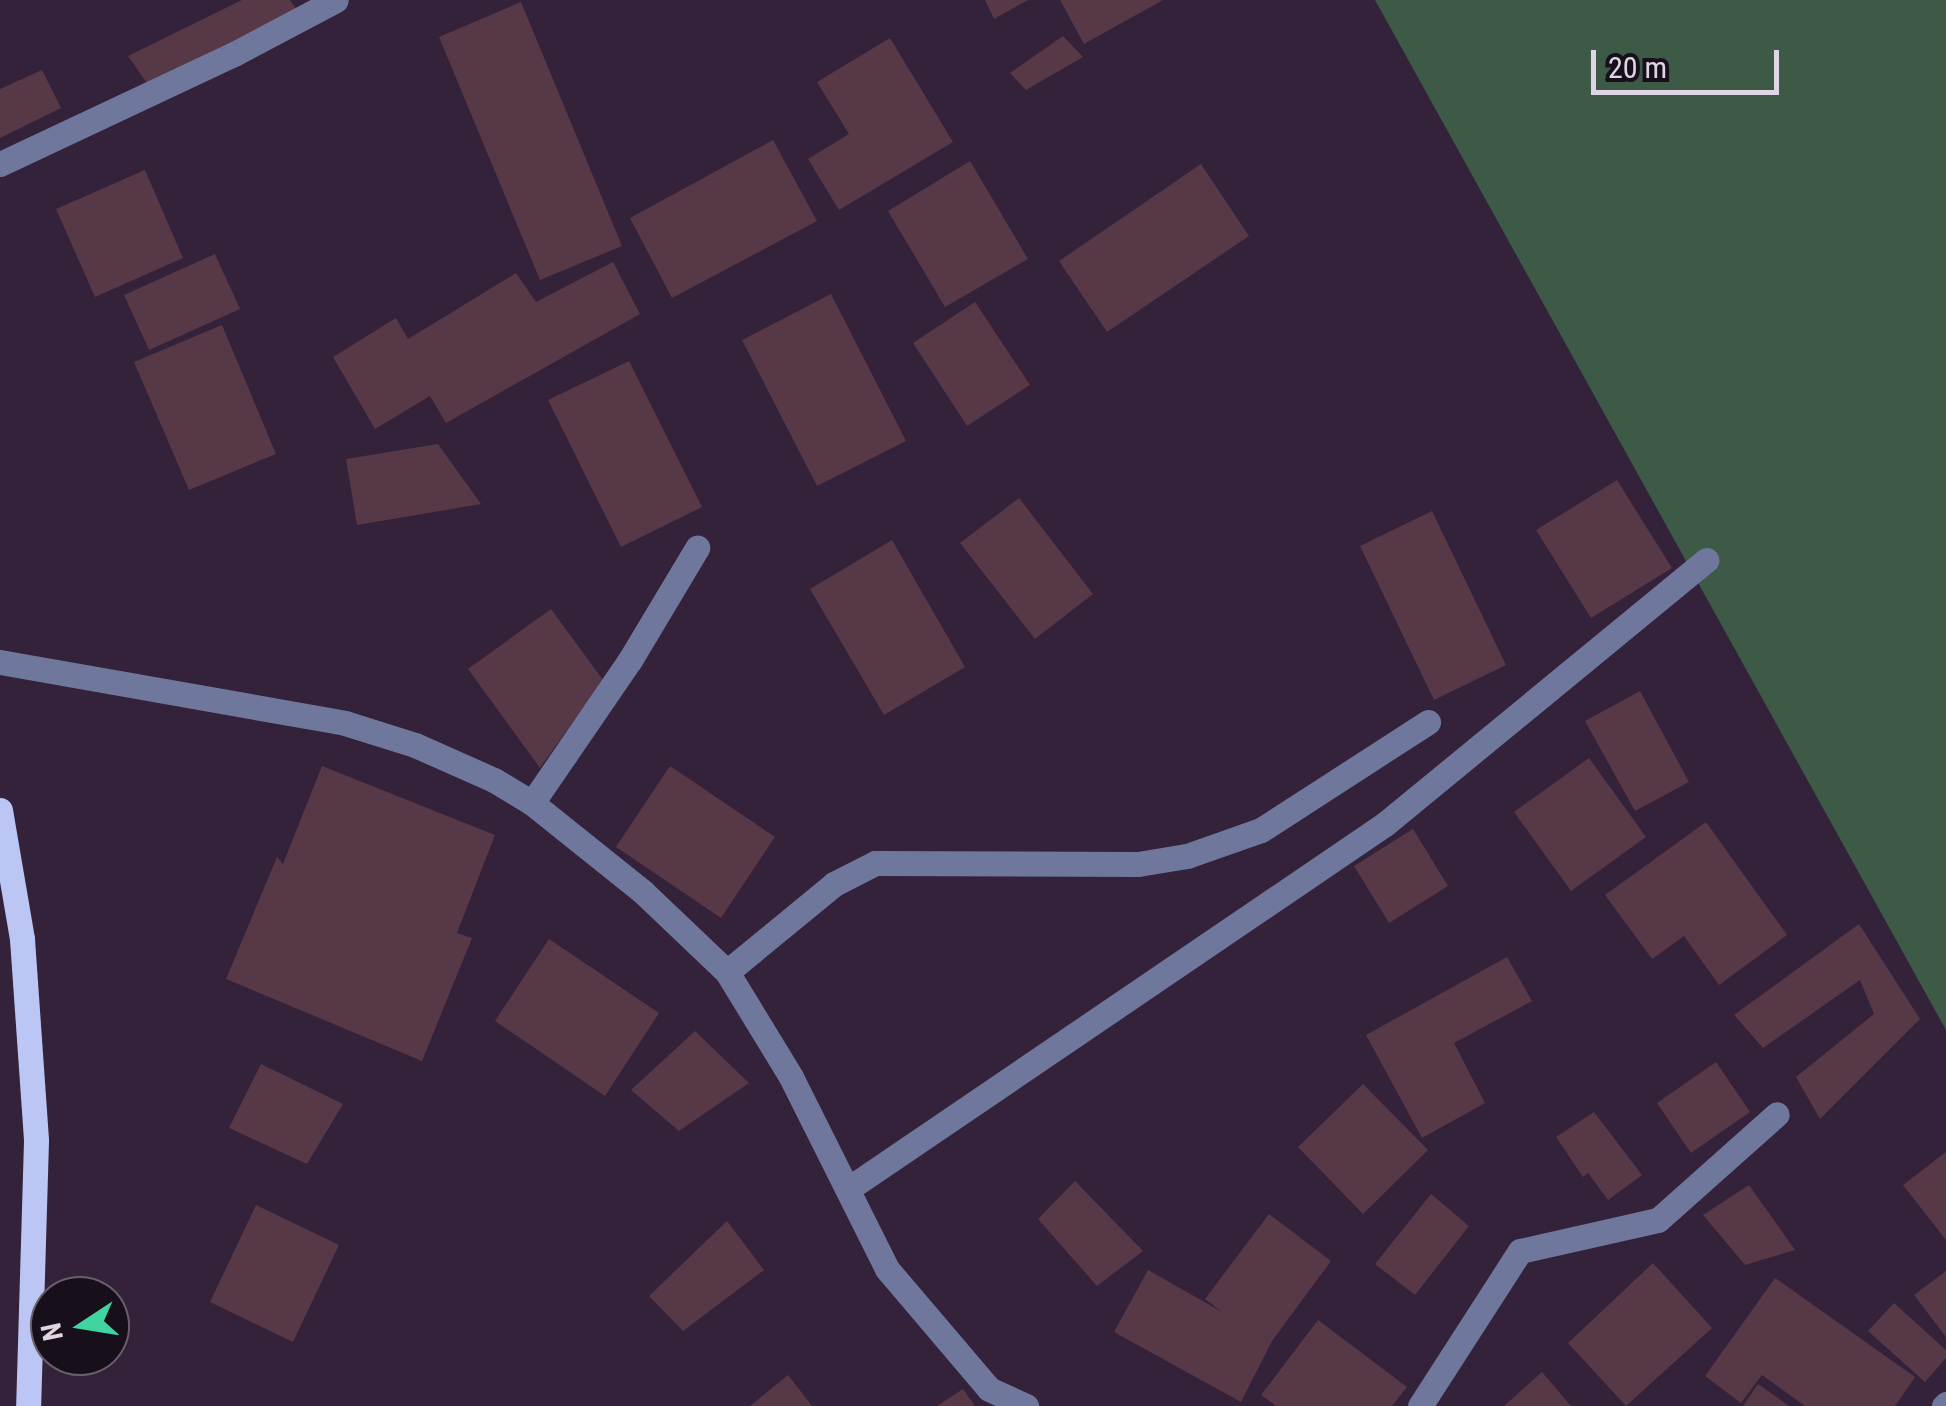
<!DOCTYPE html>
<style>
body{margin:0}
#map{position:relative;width:1946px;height:1406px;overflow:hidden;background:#34223a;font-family:"Roboto Condensed",sans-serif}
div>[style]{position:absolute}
.green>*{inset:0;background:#3c5a46}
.building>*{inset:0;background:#573846}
.minor>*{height:25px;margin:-12.5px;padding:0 12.5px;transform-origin:12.5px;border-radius:12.5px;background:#6f779c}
.major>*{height:25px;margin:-12.5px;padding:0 12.5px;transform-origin:12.5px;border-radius:12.5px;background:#bcc6f4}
span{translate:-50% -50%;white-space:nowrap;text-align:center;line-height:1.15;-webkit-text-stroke:9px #17101a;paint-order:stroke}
.north{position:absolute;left:30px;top:1276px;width:100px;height:100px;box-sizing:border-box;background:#17101a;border:2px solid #675f6b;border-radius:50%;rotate:258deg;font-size:28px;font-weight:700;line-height:40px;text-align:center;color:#e0d5e4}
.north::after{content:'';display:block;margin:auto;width:35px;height:45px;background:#41d4a1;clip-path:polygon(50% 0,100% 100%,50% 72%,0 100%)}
.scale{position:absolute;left:1591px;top:50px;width:188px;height:45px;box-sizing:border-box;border:5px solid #e0d5e4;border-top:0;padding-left:12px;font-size:30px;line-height:35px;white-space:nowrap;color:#e0d5e4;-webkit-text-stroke:8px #17101a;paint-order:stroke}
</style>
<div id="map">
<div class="green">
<div style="clip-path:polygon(1375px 0,1946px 0,1946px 1030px)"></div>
</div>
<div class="building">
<div style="clip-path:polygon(242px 0,290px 0,303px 18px,148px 85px,128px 56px)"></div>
<div style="clip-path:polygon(985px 0,1028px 0,994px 19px)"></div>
<div style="clip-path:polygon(1060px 0,1163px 0,1084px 44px)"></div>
<div style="clip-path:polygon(521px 2px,622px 246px,540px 280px,439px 37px)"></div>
<div style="clip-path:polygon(1063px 36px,1083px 57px,1026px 90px,1010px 73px)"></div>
<div style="clip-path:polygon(890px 38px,953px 142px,839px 210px,808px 159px,849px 134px,817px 82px)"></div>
<div style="clip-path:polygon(42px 70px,61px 108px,0 138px,0 89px)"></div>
<div style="clip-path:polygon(773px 140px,817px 221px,672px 298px,630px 218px)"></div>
<div style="clip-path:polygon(970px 161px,1028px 259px,945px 307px,888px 211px)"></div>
<div style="clip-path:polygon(1201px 164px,1249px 236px,1107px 332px,1059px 261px)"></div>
<div style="clip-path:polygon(145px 170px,183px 258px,95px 297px,56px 209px)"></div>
<div style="clip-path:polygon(215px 254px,240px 309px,149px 350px,124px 295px)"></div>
<div style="clip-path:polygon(613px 262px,640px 314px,446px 423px,430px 396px,375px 429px,333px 357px,396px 318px,408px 339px,516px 273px,536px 302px)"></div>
<div style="clip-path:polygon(831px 294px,906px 441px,817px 486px,742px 340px)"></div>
<div style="clip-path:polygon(975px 302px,1030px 385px,967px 426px,913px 343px)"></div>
<div style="clip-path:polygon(222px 325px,276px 454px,189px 490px,134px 362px)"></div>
<div style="clip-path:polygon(629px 361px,702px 507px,621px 547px,548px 400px)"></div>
<div style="clip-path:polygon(438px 444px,481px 504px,357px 525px,346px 459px)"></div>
<div style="clip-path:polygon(1617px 480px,1672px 568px,1591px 618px,1536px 530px)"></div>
<div style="clip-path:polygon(1019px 498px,1093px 594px,1035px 639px,960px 543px)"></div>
<div style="clip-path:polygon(1432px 511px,1506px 665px,1434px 700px,1360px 546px)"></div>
<div style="clip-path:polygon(892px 540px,965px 667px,884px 715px,810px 589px)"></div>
<div style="clip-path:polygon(551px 609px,603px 680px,540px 768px,468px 669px)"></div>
<div style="clip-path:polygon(1640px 691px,1689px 782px,1635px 811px,1585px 721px)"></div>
<div style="clip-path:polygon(1589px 758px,1646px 837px,1571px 891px,1514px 812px)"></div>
<div style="clip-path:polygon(322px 766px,495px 835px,457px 933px,472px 938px,422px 1061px,226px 979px,277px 857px,283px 864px)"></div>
<div style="clip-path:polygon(670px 766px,775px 837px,721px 918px,616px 847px)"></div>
<div style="clip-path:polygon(1706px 822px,1787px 935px,1719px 985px,1684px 936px,1652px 959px,1605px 895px)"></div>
<div style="clip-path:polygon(1413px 829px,1448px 886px,1389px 923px,1354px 866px)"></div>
<div style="clip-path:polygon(1859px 924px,1920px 1019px,1820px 1119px,1796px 1077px,1874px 1014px,1860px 980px,1763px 1048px,1734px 1015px)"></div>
<div style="clip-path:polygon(549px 939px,659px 1013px,605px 1096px,495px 1021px)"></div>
<div style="clip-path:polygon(1507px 957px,1532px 1001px,1454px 1043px,1485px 1103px,1422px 1138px,1366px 1035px)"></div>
<div style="clip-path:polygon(695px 1031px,749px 1083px,679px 1131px,631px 1090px)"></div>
<div style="clip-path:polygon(1716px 1062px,1750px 1112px,1691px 1153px,1657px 1103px)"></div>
<div style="clip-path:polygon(261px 1064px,343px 1104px,307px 1164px,229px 1128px)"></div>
<div style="clip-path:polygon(1363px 1084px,1428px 1150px,1363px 1214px,1298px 1147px)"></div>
<div style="clip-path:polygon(1594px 1112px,1642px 1175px,1608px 1200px,1588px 1173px,1583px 1177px,1556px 1137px)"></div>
<div style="clip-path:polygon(1946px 1152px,1946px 1240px,1903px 1185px)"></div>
<div style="clip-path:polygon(1075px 1181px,1143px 1251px,1097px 1286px,1038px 1219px)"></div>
<div style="clip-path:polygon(1749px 1185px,1795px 1250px,1745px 1265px,1703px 1215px)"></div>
<div style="clip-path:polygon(1431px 1194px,1469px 1226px,1415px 1295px,1375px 1264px)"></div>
<div style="clip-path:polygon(256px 1205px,339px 1245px,293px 1342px,210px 1302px)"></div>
<div style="clip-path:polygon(1269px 1214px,1331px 1261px,1272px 1341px,1241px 1402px,1114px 1332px,1148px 1270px,1222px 1312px,1205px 1299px)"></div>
<div style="clip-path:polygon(727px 1221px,764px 1270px,683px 1331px,649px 1296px)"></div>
<div style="clip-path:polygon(1653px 1263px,1712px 1328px,1626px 1406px,1568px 1343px)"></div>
<div style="clip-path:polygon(1946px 1271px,1946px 1337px,1914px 1295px)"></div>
<div style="clip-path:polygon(1775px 1278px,1915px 1377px,1895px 1406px,1805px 1406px,1762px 1375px,1741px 1403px,1705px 1376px)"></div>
<div style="clip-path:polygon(1894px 1303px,1946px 1350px,1946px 1358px,1925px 1382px,1868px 1331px)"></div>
<div style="clip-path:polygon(1318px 1320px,1407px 1387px,1392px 1406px,1276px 1406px,1261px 1395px)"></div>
<div style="clip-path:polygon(1542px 1372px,1571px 1406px,1504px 1406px)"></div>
<div style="clip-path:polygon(788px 1375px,812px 1406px,750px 1406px)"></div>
<div style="clip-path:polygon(1758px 1384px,1789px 1406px,1743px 1406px)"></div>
<div style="clip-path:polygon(963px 1389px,975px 1406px,937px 1406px)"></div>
</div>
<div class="minor">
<div style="left:0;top:164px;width:259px;rotate:-25.2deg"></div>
<div style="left:234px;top:54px;width:115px;rotate:-27.9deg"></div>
<div style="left:0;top:662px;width:350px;rotate:10deg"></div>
<div style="left:345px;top:723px;width:73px;rotate:17.4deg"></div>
<div style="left:415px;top:745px;width:86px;rotate:23.9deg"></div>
<div style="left:494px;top:780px;width:44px;rotate:31.2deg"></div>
<div style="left:532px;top:803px;width:142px;rotate:38.7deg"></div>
<div style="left:643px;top:892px;width:116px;rotate:43.6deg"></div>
<div style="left:727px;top:972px;width:123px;rotate:58.6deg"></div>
<div style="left:791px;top:1077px;width:215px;rotate:63.4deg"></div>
<div style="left:887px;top:1269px;width:157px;rotate:49.6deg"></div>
<div style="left:989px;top:1389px;width:41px;rotate:24.7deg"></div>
<div style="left:532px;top:803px;width:173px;rotate:-55.6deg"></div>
<div style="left:630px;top:660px;width:131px;rotate:-59.1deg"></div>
<div style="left:727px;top:972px;width:139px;rotate:-39.4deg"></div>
<div style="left:834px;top:884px;width:46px;rotate:-27.1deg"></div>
<div style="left:875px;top:863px;width:263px;rotate:0.2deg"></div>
<div style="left:1138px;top:864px;width:50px;rotate:-9.3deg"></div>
<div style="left:1187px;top:856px;width:78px;rotate:-19.4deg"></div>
<div style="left:1261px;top:830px;width:199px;rotate:-32.9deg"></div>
<div style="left:848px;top:1189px;width:649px;rotate:-34.2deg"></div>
<div style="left:1385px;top:824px;width:416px;rotate:-39.4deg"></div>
<div style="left:1420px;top:1406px;width:184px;rotate:-57.2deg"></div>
<div style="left:1520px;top:1251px;width:141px;rotate:-12.7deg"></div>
<div style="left:1658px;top:1220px;width:159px;rotate:-41.7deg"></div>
<div style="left:1944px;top:1406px;width:3px;rotate:-45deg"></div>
</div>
<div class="major">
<div style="left:0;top:810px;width:131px;rotate:80.3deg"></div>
<div style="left:22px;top:939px;width:202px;rotate:86deg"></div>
<div style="left:36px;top:1141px;width:265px;rotate:91.7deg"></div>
</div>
<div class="north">N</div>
<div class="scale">20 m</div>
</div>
